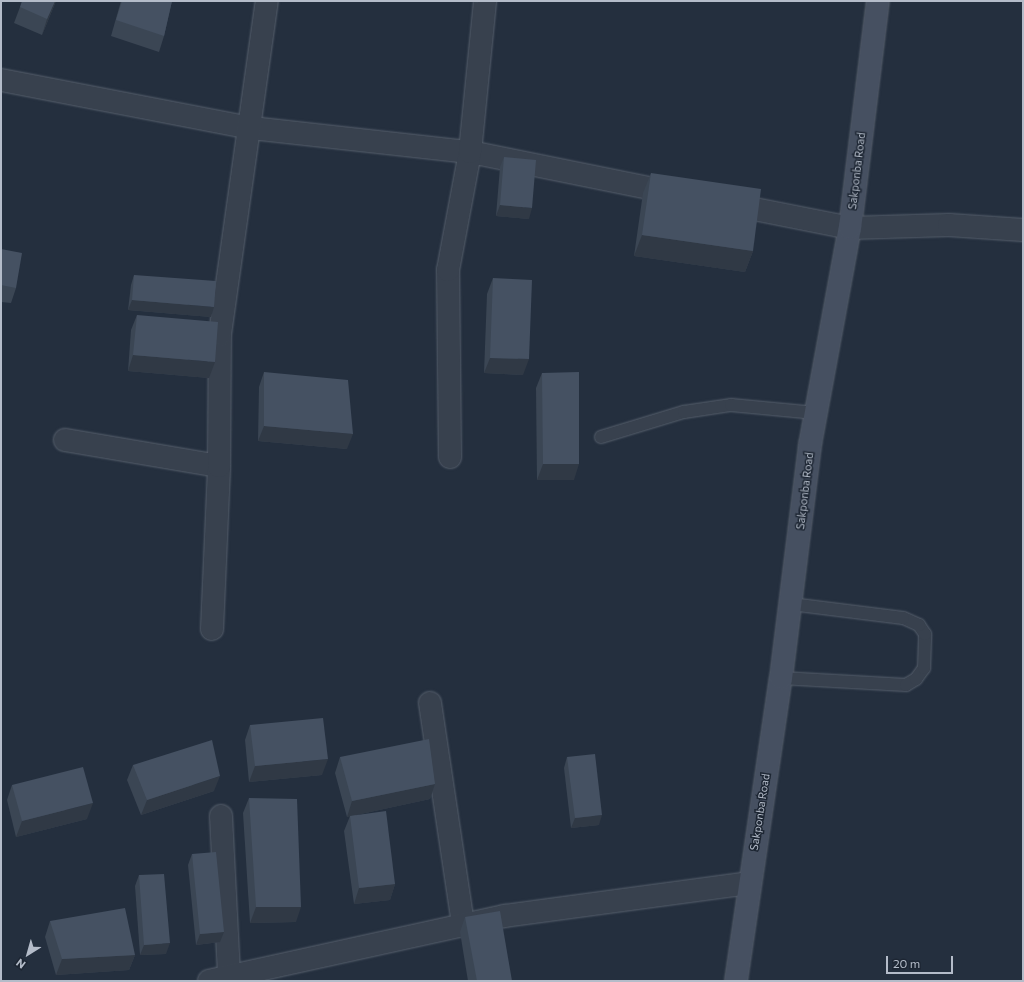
<!DOCTYPE html>
<style>
body{margin:0}
#map{position:relative;width:1024px;height:982px;overflow:hidden;background:#242f3e;font-family:Commissioner,sans-serif}
div>[style]{position:absolute}
.roads{filter:drop-shadow(0 0 1px #565f6c) drop-shadow(0 0 1px #565f6c)}
.service>*{height:12px;margin:-6px;padding:0 6px;transform-origin:6px;border-radius:6px;background:#38414e}
.minor>*{height:22px;margin:-11px;padding:0 11px;transform-origin:11px;border-radius:11px;background:#38414e}
.secondary>*{height:22px;margin:-11px;padding:0 11px;transform-origin:11px;border-radius:11px;background:#465061}
.wall>*{inset:0;background:#3b4654}
.shaded-wall>*{inset:0;background:#303945}
.building>*{inset:0;background:#455162}
span{translate:-50% -50%;white-space:nowrap;text-align:center;line-height:1.15;-webkit-text-stroke:3px #1d2633;paint-order:stroke}
.street-label{font-size:11px;color:#b4bcc9}
.frame{position:absolute;inset:0;border:2px solid #b4bcc9;pointer-events:none}
.north{position:absolute;left:8px;top:934px;width:40px;height:40px;-webkit-text-stroke:3px #1d2633;paint-order:stroke;rotate:217deg;font-size:11px;font-weight:700;line-height:16px;text-align:center;color:#b4bcc9}
.north::after{content:'';display:block;margin:auto;width:14px;height:18px;background:#b4bcc9;clip-path:polygon(50% 0,100% 100%,50% 72%,0 100%)}
.scale{position:absolute;left:886px;top:956px;width:67px;height:18px;box-sizing:border-box;border:2px solid #b4bcc9;border-top:0;padding-left:5px;font-size:12px;line-height:14px;white-space:nowrap;color:#b4bcc9;-webkit-text-stroke:3px #1d2633;paint-order:stroke}
</style>
<div id="map">
<div class="roads">
<div class="service">
<div style="left:601px;top:437px;width:87px;rotate:-16.8deg"></div>
<div style="left:684px;top:412px;width:48px;rotate:-8.5deg"></div>
<div style="left:731px;top:405px;width:85px;rotate:5.4deg"></div>
<div style="left:781px;top:678px;width:125px;rotate:3.2deg"></div>
<div style="left:906px;top:685px;width:12px;rotate:-31deg"></div>
<div style="left:916px;top:679px;width:14px;rotate:-54deg"></div>
<div style="left:924px;top:668px;width:34px;rotate:-88deg"></div>
<div style="left:925px;top:634px;width:11px;rotate:-124deg"></div>
<div style="left:919px;top:625px;width:17px;rotate:-156deg"></div>
<div style="left:903px;top:618px;width:113px;rotate:-172.9deg"></div>
</div>
<div class="minor">
<div style="left:1px;top:80px;width:255px;rotate:10.9deg"></div>
<div style="left:251px;top:128px;width:220px;rotate:6.3deg"></div>
<div style="left:470px;top:152px;width:208px;rotate:11.4deg"></div>
<div style="left:729px;top:204px;width:123px;rotate:11.2deg"></div>
<div style="left:850px;top:228px;width:99px;rotate:-1.7deg"></div>
<div style="left:949px;top:225px;width:74px;rotate:3.9deg"></div>
<div style="left:65px;top:440px;width:156px;rotate:9.6deg"></div>
<div style="left:450px;top:457px;width:187px;rotate:-90.6deg"></div>
<div style="left:448px;top:270px;width:120px;rotate:-79.4deg"></div>
<div style="left:470px;top:152px;width:152px;rotate:-84.3deg"></div>
<div style="left:212px;top:629px;width:163px;rotate:-87.5deg"></div>
<div style="left:219px;top:466px;width:132px;rotate:-89.6deg"></div>
<div style="left:220px;top:334px;width:336px;rotate:-82deg"></div>
<div style="left:430px;top:703px;width:223px;rotate:81.5deg"></div>
<div style="left:221px;top:816px;width:160px;rotate:87.1deg"></div>
<div style="left:209px;top:981px;width:303px;rotate:-12.4deg"></div>
<div style="left:505px;top:916px;width:246px;rotate:-7.7deg"></div>
</div>
<div class="secondary">
<div style="left:736px;top:981px;width:306px;rotate:-81.6deg"></div>
<div style="left:781px;top:678px;width:235px;rotate:-82.9deg"></div>
<div style="left:810px;top:445px;width:221px;rotate:-79.6deg"></div>
<div style="left:850px;top:228px;width:229px;rotate:-83deg"></div>
</div>
</div>
<div class="wall">
<div style="clip-path:polygon(56px 1px,42px 35px,14px 23px,20px 7px)"></div>
<div style="clip-path:polygon(121px 1px,172px 1px,164px 36px,159px 52px,111px 36px)"></div>
<div style="clip-path:polygon(466px 1px,479px 1px,478px 3px)"></div>
<div style="clip-path:polygon(504px 157px,529px 219px,496px 216px,500px 167px)"></div>
<div style="clip-path:polygon(651px 173px,753px 251px,745px 272px,634px 256px,643px 193px)"></div>
<div style="clip-path:polygon(1px 249px,16px 288px,11px 303px,1px 302px)"></div>
<div style="clip-path:polygon(134px 275px,211px 317px,128px 310px,131px 285px)"></div>
<div style="clip-path:polygon(493px 278px,523px 375px,484px 373px,487px 294px)"></div>
<div style="clip-path:polygon(137px 315px,209px 378px,128px 371px,131px 330px)"></div>
<div style="clip-path:polygon(264px 372px,347px 449px,258px 441px,259px 387px)"></div>
<div style="clip-path:polygon(542px 373px,574px 480px,537px 480px,536px 388px)"></div>
<div style="clip-path:polygon(250px 725px,322px 775px,249px 782px,245px 740px)"></div>
<div style="clip-path:polygon(340px 757px,435px 784px,430px 799px,356px 815px,395px 884px,390px 900px,354px 904px,344px 831px,350px 816px,347px 817px,335px 773px)"></div>
<div style="clip-path:polygon(567px 757px,599px 825px,571px 828px,564px 768px)"></div>
<div style="clip-path:polygon(133px 765px,214px 791px,141px 815px,127px 780px)"></div>
<div style="clip-path:polygon(12px 785px,87px 819px,16px 837px,7px 800px)"></div>
<div style="clip-path:polygon(249px 798px,296px 922px,250px 923px,243px 813px)"></div>
<div style="clip-path:polygon(192px 854px,220px 942px,196px 945px,188px 865px)"></div>
<div style="clip-path:polygon(139px 875px,166px 954px,140px 955px,135px 886px)"></div>
<div style="clip-path:polygon(465px 917px,512px 981px,468px 981px,460px 932px)"></div>
<div style="clip-path:polygon(50px 921px,135px 955px,129px 970px,56px 975px,45px 937px)"></div>
</div>
<div class="shaded-wall">
<div style="clip-path:polygon(55px 1px,56px 1px,42px 35px,47px 19px)"></div>
<div style="clip-path:polygon(500px 205px,532px 208px,529px 219px,496px 216px)"></div>
<div style="clip-path:polygon(642px 235px,753px 251px,745px 272px,634px 256px)"></div>
<div style="clip-path:polygon(132px 300px,214px 307px,211px 317px,128px 310px)"></div>
<div style="clip-path:polygon(133px 355px,215px 362px,209px 378px,128px 371px)"></div>
<div style="clip-path:polygon(490px 358px,529px 359px,523px 375px,484px 373px)"></div>
<div style="clip-path:polygon(264px 426px,353px 434px,347px 449px,258px 441px)"></div>
<div style="clip-path:polygon(543px 464px,579px 464px,574px 480px,537px 480px)"></div>
<div style="clip-path:polygon(328px 759px,322px 775px,249px 782px,255px 766px)"></div>
<div style="clip-path:polygon(220px 776px,214px 791px,141px 815px,147px 800px)"></div>
<div style="clip-path:polygon(435px 784px,430px 799px,347px 817px,352px 801px)"></div>
<div style="clip-path:polygon(93px 803px,87px 819px,16px 837px,22px 821px)"></div>
<div style="clip-path:polygon(602px 815px,599px 825px,571px 828px,575px 818px)"></div>
<div style="clip-path:polygon(395px 884px,390px 900px,354px 904px,359px 888px)"></div>
<div style="clip-path:polygon(256px 907px,301px 907px,296px 922px,250px 923px)"></div>
<div style="clip-path:polygon(224px 932px,220px 942px,196px 945px,200px 934px)"></div>
<div style="clip-path:polygon(170px 943px,166px 954px,140px 955px,144px 945px)"></div>
<div style="clip-path:polygon(135px 955px,129px 970px,56px 975px,62px 959px)"></div>
</div>
<div class="building">
<div style="clip-path:polygon(22px 1px,55px 1px,47px 19px,20px 7px)"></div>
<div style="clip-path:polygon(122px 1px,172px 1px,164px 36px,116px 20px)"></div>
<div style="clip-path:polygon(504px 157px,536px 160px,532px 208px,500px 205px)"></div>
<div style="clip-path:polygon(651px 173px,761px 189px,753px 251px,642px 235px)"></div>
<div style="clip-path:polygon(1px 249px,22px 253px,16px 288px,1px 285px)"></div>
<div style="clip-path:polygon(134px 275px,216px 281px,214px 307px,132px 300px)"></div>
<div style="clip-path:polygon(493px 278px,532px 280px,529px 359px,490px 358px)"></div>
<div style="clip-path:polygon(137px 315px,218px 322px,215px 362px,133px 355px)"></div>
<div style="clip-path:polygon(264px 372px,348px 380px,353px 434px,264px 426px)"></div>
<div style="clip-path:polygon(579px 372px,579px 464px,543px 464px,542px 373px)"></div>
<div style="clip-path:polygon(323px 718px,328px 759px,255px 766px,250px 725px)"></div>
<div style="clip-path:polygon(429px 739px,435px 784px,352px 801px,340px 757px)"></div>
<div style="clip-path:polygon(212px 740px,220px 776px,147px 800px,133px 765px)"></div>
<div style="clip-path:polygon(595px 754px,602px 815px,575px 818px,567px 757px)"></div>
<div style="clip-path:polygon(83px 767px,93px 803px,22px 821px,12px 785px)"></div>
<div style="clip-path:polygon(249px 798px,297px 799px,301px 907px,256px 907px)"></div>
<div style="clip-path:polygon(386px 811px,395px 884px,359px 888px,350px 816px)"></div>
<div style="clip-path:polygon(216px 852px,224px 932px,200px 934px,192px 854px)"></div>
<div style="clip-path:polygon(164px 874px,170px 943px,144px 945px,139px 875px)"></div>
<div style="clip-path:polygon(125px 908px,135px 955px,62px 959px,50px 921px)"></div>
<div style="clip-path:polygon(500px 911px,512px 981px,477px 981px,465px 917px)"></div>
</div>
<div class="street-label">
<span style="left:857px;top:171px;rotate:-83deg">Sakponba Road</span>
<span style="left:805px;top:491px;rotate:-83deg">Sakponba Road</span>
<span style="left:760px;top:812px;rotate:-81deg">Sakponba Road</span>
</div>
<div class="frame"></div>
<div class="north">N</div>
<div class="scale">20 m</div>
</div>
